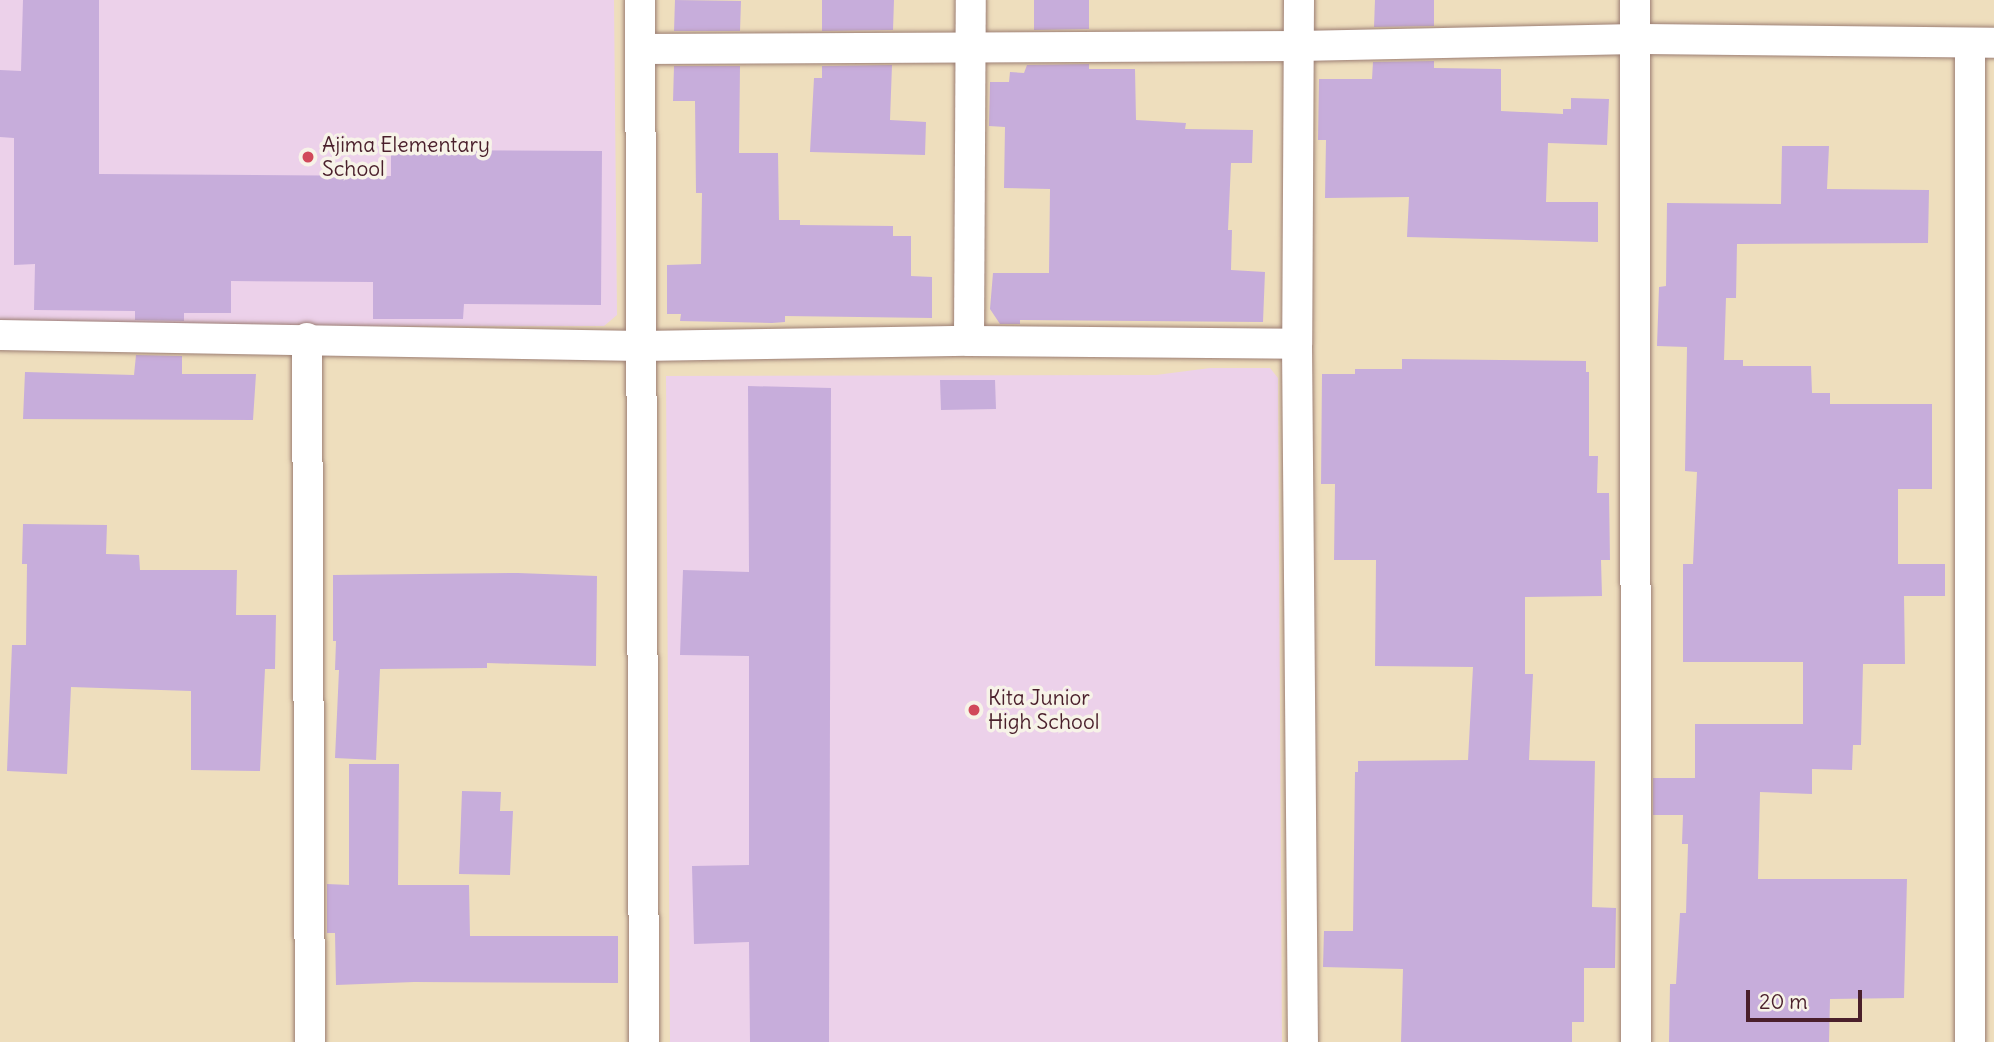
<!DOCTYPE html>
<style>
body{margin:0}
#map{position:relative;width:1994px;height:1042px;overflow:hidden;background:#eedebd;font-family:Delius,sans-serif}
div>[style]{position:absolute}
.built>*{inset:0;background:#ecd1ea}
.building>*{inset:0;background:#c7addb}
.roads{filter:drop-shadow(0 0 2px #9c7e74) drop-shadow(0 0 2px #9c7e74)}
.minor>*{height:30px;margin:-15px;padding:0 15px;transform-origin:15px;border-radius:15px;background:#fff}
.dots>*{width:19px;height:19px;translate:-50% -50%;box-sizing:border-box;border:4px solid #f7f3e8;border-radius:50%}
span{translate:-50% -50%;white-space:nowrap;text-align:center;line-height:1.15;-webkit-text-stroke:7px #f7f3e8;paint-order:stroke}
.poi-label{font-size:21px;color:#4a1f2b}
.left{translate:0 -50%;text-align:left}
.scale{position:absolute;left:1746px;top:990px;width:116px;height:32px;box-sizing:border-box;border:4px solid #4a1f2b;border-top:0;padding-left:9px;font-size:21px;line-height:24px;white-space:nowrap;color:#4a1f2b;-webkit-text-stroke:5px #f7f3e8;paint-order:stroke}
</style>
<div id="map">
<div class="built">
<div style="clip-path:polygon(0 0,614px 0,617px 315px,604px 326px,4px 327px,0 323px)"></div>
<div style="clip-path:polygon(1210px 368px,1270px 368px,1278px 378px,1282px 1042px,670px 1042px,666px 376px,1156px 375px)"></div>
</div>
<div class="building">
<div style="clip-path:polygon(23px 0,99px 0,99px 174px,391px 176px,391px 150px,602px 151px,601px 305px,464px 304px,463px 319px,373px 319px,373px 282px,231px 281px,231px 313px,184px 313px,184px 321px,135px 320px,135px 311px,34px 310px,35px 264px,14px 265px,14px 138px,0 137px,0 70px,21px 71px)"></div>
<div style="clip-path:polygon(675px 0,741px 1px,740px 31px,674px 31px)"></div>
<div style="clip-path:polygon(822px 0,894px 0,893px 30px,822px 31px)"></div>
<div style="clip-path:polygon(1034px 0,1089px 0,1089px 29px,1034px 30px)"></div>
<div style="clip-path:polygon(1375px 0,1434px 0,1434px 26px,1374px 27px)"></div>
<div style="clip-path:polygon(1434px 61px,1434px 68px,1501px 69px,1501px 111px,1563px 114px,1563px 109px,1571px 109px,1571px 98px,1609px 99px,1607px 145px,1548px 143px,1546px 202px,1598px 202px,1598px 242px,1407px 237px,1409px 197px,1325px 198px,1326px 140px,1318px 140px,1319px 79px,1372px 79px,1373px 62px)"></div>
<div style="clip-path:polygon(1089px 64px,1089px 69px,1135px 69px,1136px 120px,1186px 123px,1185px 129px,1253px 130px,1252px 163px,1231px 163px,1228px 230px,1232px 230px,1231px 270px,1265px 272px,1263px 322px,1020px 320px,1020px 324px,1000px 324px,990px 309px,993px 273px,1049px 273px,1050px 189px,1004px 188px,1005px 127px,989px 126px,990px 82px,1009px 82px,1010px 72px,1024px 73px,1027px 65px)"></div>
<div style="clip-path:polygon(892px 65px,890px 120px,926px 122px,925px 155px,810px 152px,814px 78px,822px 78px,822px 66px)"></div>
<div style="clip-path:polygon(674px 66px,740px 66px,739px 153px,778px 153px,779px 220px,800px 220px,800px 225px,893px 226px,893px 236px,911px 236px,911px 276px,932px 277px,932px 318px,785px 316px,785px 322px,772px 323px,680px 321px,681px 314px,667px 314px,667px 265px,701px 264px,702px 193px,696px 193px,695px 101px,673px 101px)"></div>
<div style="clip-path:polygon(1782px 146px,1829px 146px,1827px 189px,1929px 190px,1928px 243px,1737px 244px,1736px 298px,1726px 298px,1724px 360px,1743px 360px,1743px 366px,1811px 366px,1812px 393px,1830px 393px,1830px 404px,1932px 404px,1932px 489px,1898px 489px,1898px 564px,1945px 564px,1945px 596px,1904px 596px,1905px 664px,1863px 664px,1861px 745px,1853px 745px,1852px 770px,1812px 769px,1812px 794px,1760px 792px,1758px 879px,1907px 879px,1904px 998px,1830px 999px,1829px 1042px,1669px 1042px,1670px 984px,1676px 984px,1680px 913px,1686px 913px,1688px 844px,1682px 844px,1683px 815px,1653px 815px,1653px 778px,1695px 778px,1695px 724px,1803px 724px,1803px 662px,1683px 662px,1683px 564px,1693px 564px,1697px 472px,1685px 471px,1687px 347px,1657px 346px,1659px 287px,1666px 286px,1667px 203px,1781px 204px)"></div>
<div style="clip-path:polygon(136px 355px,182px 356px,182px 374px,256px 374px,253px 420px,23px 419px,25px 372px,134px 375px)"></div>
<div style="clip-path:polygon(1402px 359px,1586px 361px,1586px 372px,1589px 372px,1589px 456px,1598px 456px,1597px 493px,1609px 493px,1610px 560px,1601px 560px,1602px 596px,1525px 597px,1525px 674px,1533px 674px,1529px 760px,1595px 761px,1592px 907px,1616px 908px,1615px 968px,1584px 968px,1584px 1022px,1572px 1022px,1572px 1042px,1401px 1042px,1403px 969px,1323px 967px,1324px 931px,1353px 931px,1355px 772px,1358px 772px,1358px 761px,1468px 760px,1473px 667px,1375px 666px,1376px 560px,1334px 560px,1335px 484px,1321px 484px,1322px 374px,1355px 374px,1355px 369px,1402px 369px)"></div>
<div style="clip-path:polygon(940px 380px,995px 380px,996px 409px,941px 410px)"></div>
<div style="clip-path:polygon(748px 386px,831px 388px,829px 1042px,750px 1042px,749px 942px,694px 944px,692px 866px,749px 865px,749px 656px,680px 655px,683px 570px,749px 572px)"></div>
<div style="clip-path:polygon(23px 524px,107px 525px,106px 554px,139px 555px,140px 570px,237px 570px,236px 615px,276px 615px,275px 669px,265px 669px,260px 771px,191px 770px,191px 691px,71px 687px,67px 774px,7px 771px,12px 645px,26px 645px,27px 564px,22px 564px)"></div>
<div style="clip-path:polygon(518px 573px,597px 576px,596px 666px,487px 663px,487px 668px,380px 669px,376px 760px,335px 758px,339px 670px,335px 670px,336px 641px,333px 641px,333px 575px)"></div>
<div style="clip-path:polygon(349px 764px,399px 764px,398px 885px,469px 885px,470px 936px,618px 936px,618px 983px,414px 982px,336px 985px,335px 933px,327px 933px,327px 884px,349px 885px)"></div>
<div style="clip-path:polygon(462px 791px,501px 792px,500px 811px,513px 811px,510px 875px,459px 874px)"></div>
</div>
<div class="roads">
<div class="minor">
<div style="left:640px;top:0;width:1042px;rotate:89.78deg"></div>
<div style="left:1299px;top:0;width:344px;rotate:90.3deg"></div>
<div style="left:1297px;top:344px;width:698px;rotate:89.51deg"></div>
<div style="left:1635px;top:0;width:1042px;rotate:89.95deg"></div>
<div style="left:640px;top:49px;width:659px;rotate:-0.26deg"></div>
<div style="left:1299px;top:46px;width:337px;rotate:-1.2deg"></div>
<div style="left:1636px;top:39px;width:358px;rotate:0.6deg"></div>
<div style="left:0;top:335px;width:641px;rotate:0.98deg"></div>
<div style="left:641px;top:346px;width:328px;rotate:-0.9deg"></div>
<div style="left:969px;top:341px;width:328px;rotate:0.5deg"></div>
<div style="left:307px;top:338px;width:704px;rotate:89.76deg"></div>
<div style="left:969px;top:341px;width:341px;rotate:-89.7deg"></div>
<div style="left:1970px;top:1042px;width:999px;rotate:-90deg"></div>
</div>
</div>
<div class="dots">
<div style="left:308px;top:157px;background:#d1495b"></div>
<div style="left:974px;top:710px;background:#d1495b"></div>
</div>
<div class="poi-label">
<span class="left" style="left:322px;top:157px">Ajima Elementary<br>School</span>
<span class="left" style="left:988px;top:710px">Kita Junior<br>High School</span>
</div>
<div class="scale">20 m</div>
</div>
